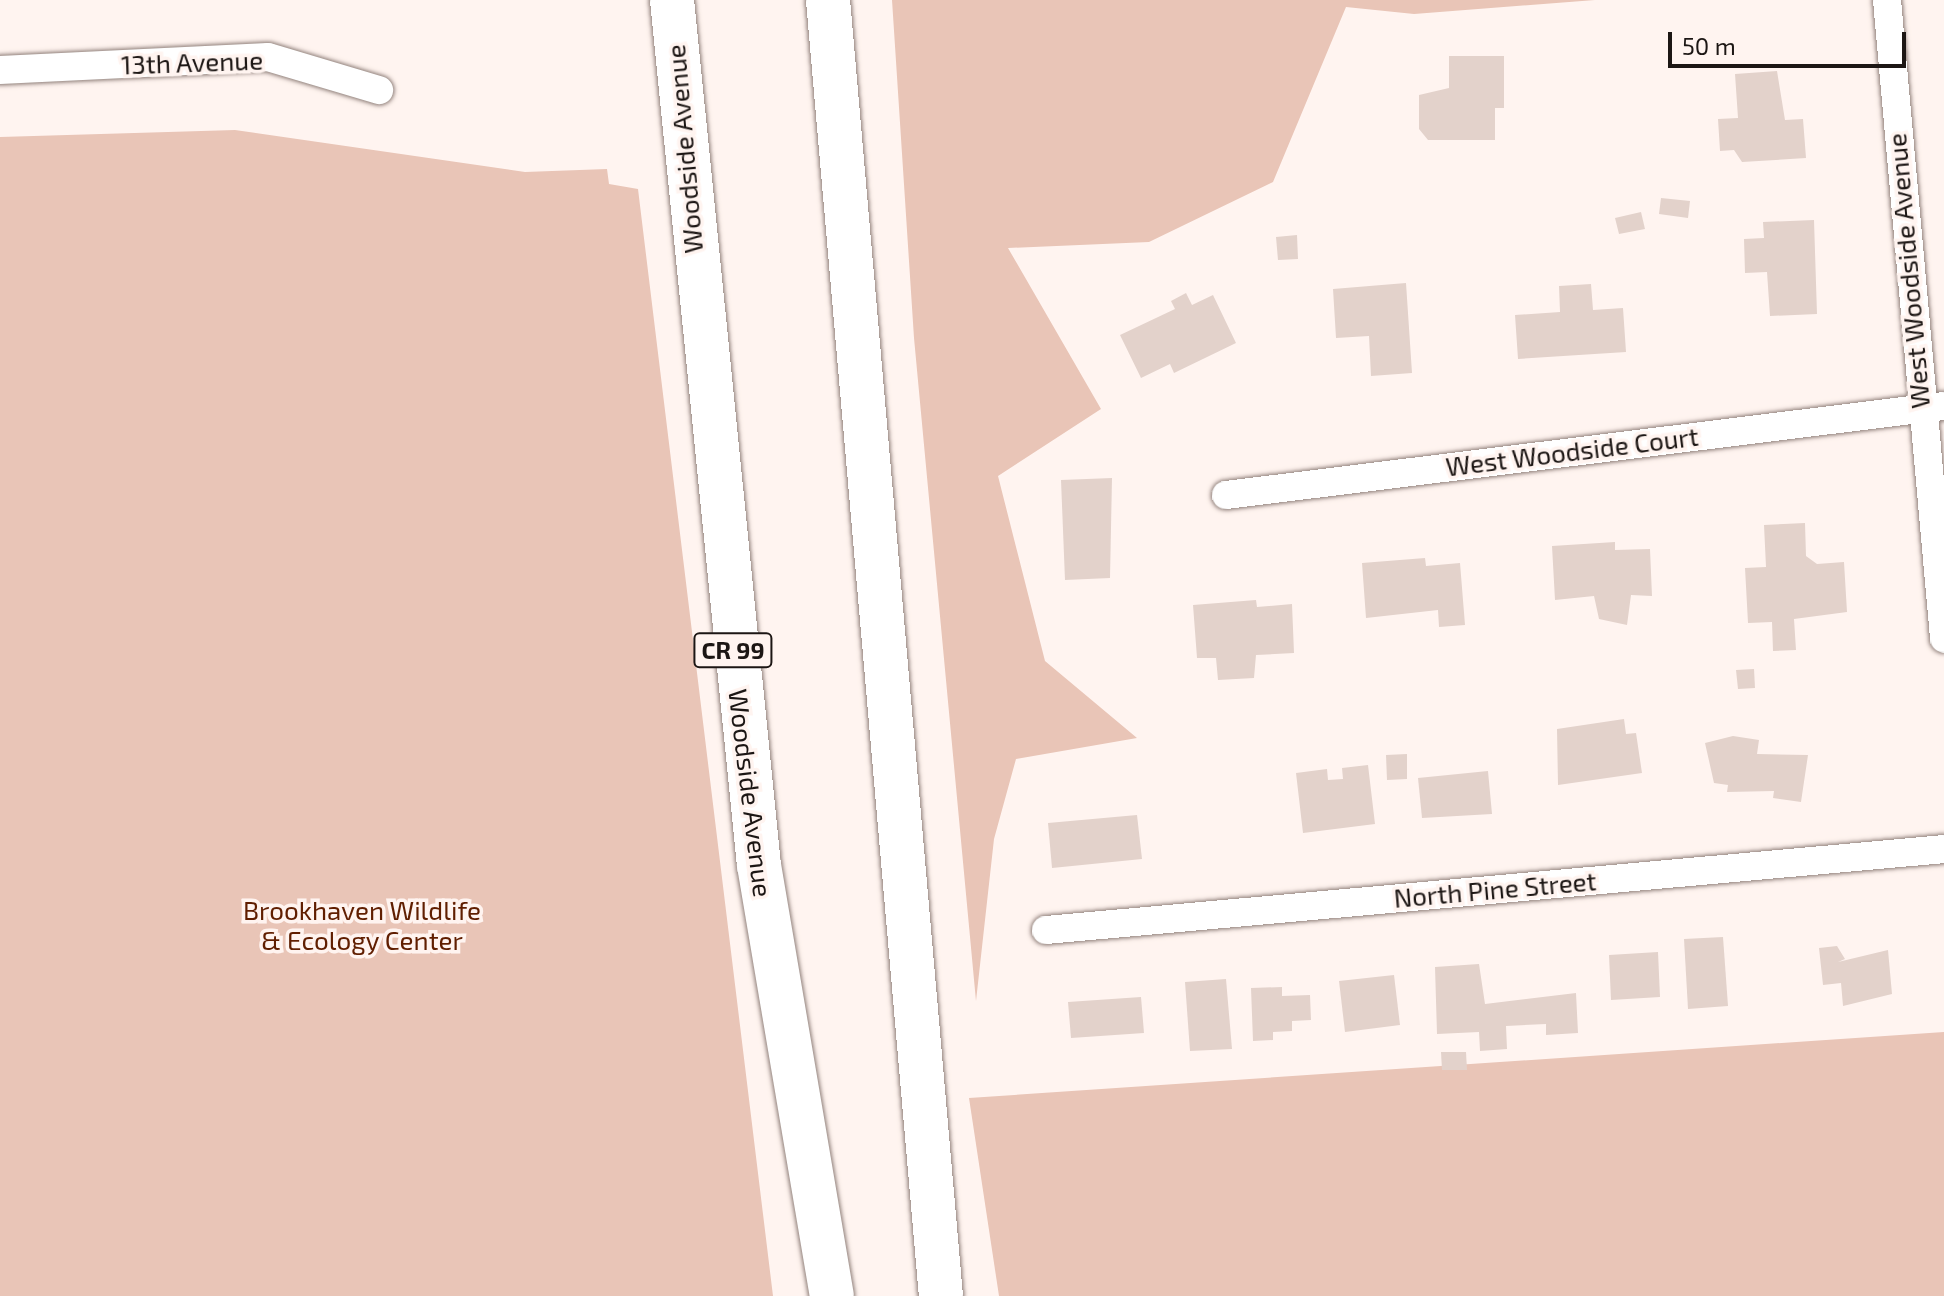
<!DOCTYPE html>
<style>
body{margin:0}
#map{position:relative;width:1944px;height:1296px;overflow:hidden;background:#fff4f0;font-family:"Exo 2",sans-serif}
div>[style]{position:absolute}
.green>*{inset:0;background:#e9c5b7}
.building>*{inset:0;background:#e3d2cb}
.roads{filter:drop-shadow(0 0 2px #93837d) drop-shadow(0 0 2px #93837d)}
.minor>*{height:28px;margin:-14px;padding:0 14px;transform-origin:14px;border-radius:14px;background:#fff}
.primary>*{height:44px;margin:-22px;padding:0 22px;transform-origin:22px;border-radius:22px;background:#fff}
span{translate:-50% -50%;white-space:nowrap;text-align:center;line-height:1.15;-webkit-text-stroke:7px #fff4f0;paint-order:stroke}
.shield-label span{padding:2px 6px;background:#fff4f0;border:2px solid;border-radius:6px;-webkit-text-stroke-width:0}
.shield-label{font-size:24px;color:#1c1614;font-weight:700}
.street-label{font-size:26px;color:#1c1614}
.park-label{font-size:26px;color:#601e00}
.scale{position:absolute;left:1668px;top:32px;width:238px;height:36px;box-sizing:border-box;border:4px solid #1c1614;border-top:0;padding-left:10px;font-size:24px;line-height:28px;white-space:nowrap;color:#1c1614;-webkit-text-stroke:6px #fff4f0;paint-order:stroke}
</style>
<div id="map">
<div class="green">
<div style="clip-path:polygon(892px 0,1595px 0,1414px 14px,1346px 7px,1273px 182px,1149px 242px,1008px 248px,1101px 409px,998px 476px,1045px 661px,1137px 738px,1016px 759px,994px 839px,976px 1001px,914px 338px)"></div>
<div style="clip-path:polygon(235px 130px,525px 172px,607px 169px,609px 184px,638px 189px,773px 1296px,0 1296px,0 137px)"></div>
<div style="clip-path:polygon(1944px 1032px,1944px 1296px,999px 1296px,969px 1098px)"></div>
</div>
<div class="building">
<div style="clip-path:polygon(1449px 56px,1504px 56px,1504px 108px,1495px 108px,1495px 140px,1428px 140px,1419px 129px,1419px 95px,1449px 88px)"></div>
<div style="clip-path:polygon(1777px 71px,1785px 120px,1803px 119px,1806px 158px,1742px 162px,1734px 150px,1720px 151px,1718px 119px,1738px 118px,1735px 74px)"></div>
<div style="clip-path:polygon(1661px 198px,1690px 201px,1688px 218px,1659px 214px)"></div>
<div style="clip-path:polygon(1641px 212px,1645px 229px,1619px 234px,1615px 218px)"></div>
<div style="clip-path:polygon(1814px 220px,1817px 314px,1770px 316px,1767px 272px,1745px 273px,1744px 239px,1764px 238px,1763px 222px)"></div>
<div style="clip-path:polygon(1297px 235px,1298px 259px,1278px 260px,1276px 237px)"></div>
<div style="clip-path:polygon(1406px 283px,1412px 373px,1371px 376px,1369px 336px,1336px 338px,1333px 289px)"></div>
<div style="clip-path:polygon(1591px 284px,1593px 310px,1623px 308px,1626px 352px,1518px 359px,1515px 315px,1560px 312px,1559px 286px)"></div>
<div style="clip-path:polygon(1186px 293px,1192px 305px,1213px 295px,1236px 343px,1174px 373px,1170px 364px,1141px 378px,1120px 335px,1175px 309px,1171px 301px)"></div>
<div style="clip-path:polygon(1112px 478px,1110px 578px,1065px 580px,1061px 480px)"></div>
<div style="clip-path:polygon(1805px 523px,1806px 556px,1817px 564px,1844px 562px,1847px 612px,1794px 619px,1796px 650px,1773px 651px,1772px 622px,1748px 623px,1745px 568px,1766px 567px,1764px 525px)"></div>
<div style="clip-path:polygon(1615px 542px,1615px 550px,1650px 549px,1652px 596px,1631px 595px,1627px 625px,1599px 619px,1594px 596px,1555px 600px,1552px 546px)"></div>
<div style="clip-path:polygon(1425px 558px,1426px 566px,1460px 563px,1465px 625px,1439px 627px,1438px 610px,1366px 618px,1362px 563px)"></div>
<div style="clip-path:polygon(1256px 600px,1257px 607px,1292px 604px,1294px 653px,1256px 655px,1254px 678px,1218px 680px,1216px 658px,1197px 658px,1193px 605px)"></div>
<div style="clip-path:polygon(1754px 669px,1755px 688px,1738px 689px,1736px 670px)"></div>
<div style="clip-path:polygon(1624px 719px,1626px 734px,1636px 733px,1642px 773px,1558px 785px,1557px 729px)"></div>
<div style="clip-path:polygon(1733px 736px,1759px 740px,1757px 754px,1808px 755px,1801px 802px,1773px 798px,1774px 791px,1727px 792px,1728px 785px,1714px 783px,1705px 743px)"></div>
<div style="clip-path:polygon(1407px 754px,1407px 779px,1387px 780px,1386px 755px)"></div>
<div style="clip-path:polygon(1368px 765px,1375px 824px,1303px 833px,1296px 773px,1327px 769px,1328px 780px,1343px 779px,1342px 768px)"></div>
<div style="clip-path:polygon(1488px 771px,1492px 814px,1422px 818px,1418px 778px)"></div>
<div style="clip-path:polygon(1137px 815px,1142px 859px,1052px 868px,1048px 823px)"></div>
<div style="clip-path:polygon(1723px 937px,1728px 1006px,1688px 1009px,1684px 939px)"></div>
<div style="clip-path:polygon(1837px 946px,1845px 959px,1838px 962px,1888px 950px,1892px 994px,1843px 1006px,1841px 983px,1823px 985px,1819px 948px)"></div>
<div style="clip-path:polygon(1658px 952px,1660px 997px,1611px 1000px,1609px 955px)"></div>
<div style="clip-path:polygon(1479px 964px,1485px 1004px,1576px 993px,1578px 1033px,1546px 1035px,1546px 1024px,1506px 1026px,1507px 1049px,1480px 1051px,1479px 1032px,1437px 1034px,1435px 967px)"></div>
<div style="clip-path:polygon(1394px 975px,1400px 1025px,1345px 1032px,1339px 981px)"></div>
<div style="clip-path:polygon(1226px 979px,1232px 1049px,1190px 1051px,1185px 982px)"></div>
<div style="clip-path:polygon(1282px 987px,1282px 996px,1310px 995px,1311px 1020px,1292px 1021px,1292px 1031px,1273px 1032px,1273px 1040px,1253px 1041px,1251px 988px)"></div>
<div style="clip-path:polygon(1141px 997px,1144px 1033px,1071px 1038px,1068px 1002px)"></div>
<div style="clip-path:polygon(1441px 1052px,1466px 1052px,1467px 1070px,1442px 1070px)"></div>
</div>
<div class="roads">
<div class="minor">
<div style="left:1887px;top:0;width:641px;rotate:84.89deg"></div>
<div style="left:0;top:70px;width:268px;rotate:-2.8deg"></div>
<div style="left:268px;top:57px;width:116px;rotate:16.6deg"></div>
<div style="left:1226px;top:495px;width:723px;rotate:-7.07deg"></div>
<div style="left:1046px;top:930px;width:902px;rotate:-5.15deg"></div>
</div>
<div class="primary">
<div style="left:672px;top:0;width:869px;rotate:84.26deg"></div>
<div style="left:759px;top:865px;width:437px;rotate:80.4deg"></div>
<div style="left:828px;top:0;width:1301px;rotate:85.02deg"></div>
</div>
</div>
<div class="shield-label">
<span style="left:733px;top:650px">CR 99</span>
</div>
<div class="street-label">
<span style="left:192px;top:62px;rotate:-2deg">13th Avenue</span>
<span style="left:684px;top:149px;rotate:-95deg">Woodside Avenue</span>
<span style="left:1908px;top:271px;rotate:-95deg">West Woodside Avenue</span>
<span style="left:1572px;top:451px;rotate:-7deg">West Woodside Court</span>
<span style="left:751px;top:793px;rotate:83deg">Woodside Avenue</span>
<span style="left:1495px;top:889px;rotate:-5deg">North Pine Street</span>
</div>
<div class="park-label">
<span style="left:362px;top:925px">Brookhaven Wildlife<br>&amp; Ecology Center</span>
</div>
<div class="scale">50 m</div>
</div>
